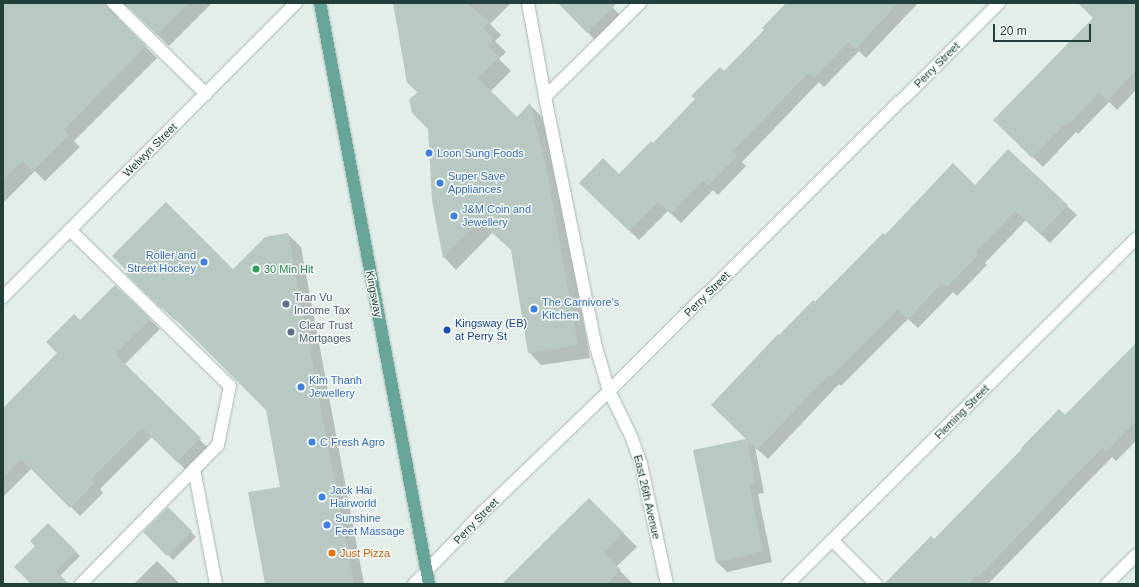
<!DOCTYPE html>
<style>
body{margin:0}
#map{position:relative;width:1139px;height:587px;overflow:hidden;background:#e3eee9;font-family:Arial,sans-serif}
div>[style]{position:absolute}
.shadow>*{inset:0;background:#0003}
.building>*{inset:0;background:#b8c9c3}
.roads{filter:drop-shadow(0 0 1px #a5b6b1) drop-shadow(0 0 1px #a5b6b1)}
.lane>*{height:12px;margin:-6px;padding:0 6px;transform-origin:6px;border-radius:6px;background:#fff}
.street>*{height:12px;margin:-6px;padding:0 6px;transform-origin:6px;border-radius:6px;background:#fff}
.primary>*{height:12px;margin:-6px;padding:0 6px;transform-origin:6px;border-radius:6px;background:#66a597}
.dots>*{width:11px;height:11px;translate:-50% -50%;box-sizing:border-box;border:2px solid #f4faf7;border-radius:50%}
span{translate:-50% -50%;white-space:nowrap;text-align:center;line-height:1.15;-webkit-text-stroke:3px #f4faf7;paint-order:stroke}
.street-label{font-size:11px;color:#224039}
.shop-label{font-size:11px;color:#366cbe}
.left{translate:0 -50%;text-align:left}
.right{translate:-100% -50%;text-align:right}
.leisure-label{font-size:11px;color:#27864d}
.service-label{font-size:11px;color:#4e5e75}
.transit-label{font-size:11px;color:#164399}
.food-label{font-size:11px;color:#c56008}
.frame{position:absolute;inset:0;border:4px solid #224039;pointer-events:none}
.scale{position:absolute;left:993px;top:24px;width:98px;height:18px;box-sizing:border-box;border:2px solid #224039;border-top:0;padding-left:5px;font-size:12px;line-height:14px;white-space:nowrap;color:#224039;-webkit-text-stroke:3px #f4faf7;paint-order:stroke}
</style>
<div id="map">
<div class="shadow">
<div style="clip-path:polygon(3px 3px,212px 3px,169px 46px,131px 9px,126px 6px,119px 8px,116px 13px,119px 20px,157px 58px,74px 141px,80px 147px,45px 181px,35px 171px,3px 203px)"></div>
<div style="clip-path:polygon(394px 3px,511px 3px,490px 24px,501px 35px,495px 41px,506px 52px,499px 59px,511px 71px,490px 92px,517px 118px,530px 105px,542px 117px,557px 174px,590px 358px,541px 365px,529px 352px,512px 250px,493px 232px,456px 270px,444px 257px,433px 201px,429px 128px,418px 93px,407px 82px)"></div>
<div style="clip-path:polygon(559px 3px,608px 3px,625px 20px,600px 45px)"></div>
<div style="clip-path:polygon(788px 3px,918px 3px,866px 58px,859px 51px,824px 87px,819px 82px,742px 162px,746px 166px,718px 195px,713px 190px,681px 223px,668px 211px,639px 240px,590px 192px,619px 175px,653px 144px,765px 30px)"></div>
<div style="clip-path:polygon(1104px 3px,1136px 3px,1136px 90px,1117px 110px,1109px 102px,1078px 134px,1076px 132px,1043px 167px,995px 120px,1094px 18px)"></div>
<div style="clip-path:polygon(975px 186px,1067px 206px,1077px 215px,1050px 243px,1026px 220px,985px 263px,987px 265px,957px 296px,953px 292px,918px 328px,908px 319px,841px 386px,839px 384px,768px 459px,755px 447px,764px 493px,758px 494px,772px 562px,727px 572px,717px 562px,694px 451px,748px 440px,779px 336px,885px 236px)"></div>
<div style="clip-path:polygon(288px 234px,301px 247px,364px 584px,266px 584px,281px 487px,267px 410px,177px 320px,176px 321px,127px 274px,233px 270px)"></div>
<div style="clip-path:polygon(115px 286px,160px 329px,124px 365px,209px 449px,187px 471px,152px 437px,100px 489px,103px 493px,80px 516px,32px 468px,3px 497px,3px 409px,59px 353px,80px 321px)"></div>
<div style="clip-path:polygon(1136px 344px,1136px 441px,1116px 461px,1112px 457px,988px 584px,900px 584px,934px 541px,1065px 417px)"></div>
<div style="clip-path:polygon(589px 499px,637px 547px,616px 567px,633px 584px,515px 584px)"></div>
<div style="clip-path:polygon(168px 509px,196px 537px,173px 560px,145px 532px)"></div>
<div style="clip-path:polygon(48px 525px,80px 556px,60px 576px,56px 584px,32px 584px,37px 546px)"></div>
<div style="clip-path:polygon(157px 561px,180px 584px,134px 584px)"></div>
</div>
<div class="building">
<div style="clip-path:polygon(3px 3px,106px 3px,108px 8px,146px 46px,64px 129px,69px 135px,33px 171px,23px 161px,3px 180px)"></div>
<div style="clip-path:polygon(124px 3px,189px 3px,157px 35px)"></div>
<div style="clip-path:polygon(393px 3px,466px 3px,490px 22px,483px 28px,494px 38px,487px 46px,499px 57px,478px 78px,517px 117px,530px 103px,545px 161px,578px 345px,528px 353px,511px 250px,479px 221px,443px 258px,432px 201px,428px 129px,412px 113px,409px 99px,418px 92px,407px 82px)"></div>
<div style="clip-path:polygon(558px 3px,617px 3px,587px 33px)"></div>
<div style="clip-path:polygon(786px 3px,898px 3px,856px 49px,848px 42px,814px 78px,808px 73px,733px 151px,737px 156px,708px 186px,703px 181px,671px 214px,658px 202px,629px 231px,579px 183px,603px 158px,619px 174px,651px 141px,653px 143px,695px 99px,691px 96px,720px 67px,724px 71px,764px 30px,762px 28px)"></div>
<div style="clip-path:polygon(1078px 3px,1136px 3px,1136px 71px,1107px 101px,1099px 93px,1068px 125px,1066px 123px,1032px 158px,993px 120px,1093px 18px)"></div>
<div style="clip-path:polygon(1008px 149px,1068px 205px,1040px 234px,1015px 211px,976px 252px,978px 255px,947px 287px,942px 283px,908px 319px,898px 310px,831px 377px,829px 375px,757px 450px,747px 440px,755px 483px,749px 484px,763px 552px,716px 562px,693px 450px,746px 439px,711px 405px,778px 334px,779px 335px,813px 300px,815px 302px,883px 233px,885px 235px,953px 163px,975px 185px)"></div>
<div style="clip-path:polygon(166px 202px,233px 269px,265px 237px,288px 233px,354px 584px,265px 584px,248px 492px,280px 487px,266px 410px,163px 307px,162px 309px,126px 274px,128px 272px,112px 256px)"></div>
<div style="clip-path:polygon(115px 285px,151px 319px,115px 354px,201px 438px,177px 462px,142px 428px,91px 479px,95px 483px,70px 508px,21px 459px,3px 478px,3px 408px,57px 353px,46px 342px,74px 314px,80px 320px)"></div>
<div style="clip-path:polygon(1136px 343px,1136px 421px,1106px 452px,1102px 448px,980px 575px,978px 574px,969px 584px,884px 584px,931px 536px,934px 539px,1022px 449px,1021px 448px,1059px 409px,1065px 415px)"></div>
<div style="clip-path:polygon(589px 498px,624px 533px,604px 553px,621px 570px,607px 584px,502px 584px)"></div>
<div style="clip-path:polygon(168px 507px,192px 531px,167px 556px,143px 532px)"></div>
<div style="clip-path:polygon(48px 523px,76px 551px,56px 571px,69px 584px,31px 584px,14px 567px,35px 546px,30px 541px)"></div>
</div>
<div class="roads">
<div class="lane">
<div style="left:113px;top:3px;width:130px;rotate:44.4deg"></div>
<div style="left:528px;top:3px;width:96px;rotate:79.7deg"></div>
<div style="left:545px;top:97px;width:255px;rotate:78.5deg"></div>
<div style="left:596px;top:347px;width:46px;rotate:73.5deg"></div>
<div style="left:545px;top:97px;width:134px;rotate:-44.7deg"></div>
<div style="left:70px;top:230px;width:223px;rotate:44.3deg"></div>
<div style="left:230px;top:386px;width:60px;rotate:101.5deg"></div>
<div style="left:218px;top:445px;width:195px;rotate:134.6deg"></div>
<div style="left:194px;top:469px;width:117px;rotate:79.2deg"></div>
<div style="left:833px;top:541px;width:61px;rotate:45deg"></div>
<div style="left:1107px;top:584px;width:41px;rotate:-45deg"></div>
</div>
<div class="street">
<div style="left:3px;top:297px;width:415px;rotate:-45.1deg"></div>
<div style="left:609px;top:391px;width:50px;rotate:63.9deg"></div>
<div style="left:631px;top:436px;width:30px;rotate:70deg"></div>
<div style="left:641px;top:464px;width:123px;rotate:77.8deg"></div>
<div style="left:414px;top:584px;width:100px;rotate:-46.2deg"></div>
<div style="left:483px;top:512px;width:175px;rotate:-43.8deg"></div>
<div style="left:609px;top:391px;width:550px;rotate:-44.85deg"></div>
<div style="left:788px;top:584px;width:490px;rotate:-44.8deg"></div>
</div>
<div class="primary">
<div style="left:320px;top:3px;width:591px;rotate:79.37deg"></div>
</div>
</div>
<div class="dots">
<div style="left:429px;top:153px;background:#3f7fe0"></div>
<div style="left:440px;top:183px;background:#3f7fe0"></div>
<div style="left:454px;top:216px;background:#3f7fe0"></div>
<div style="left:204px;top:262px;background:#3f7fe0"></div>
<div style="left:256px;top:269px;background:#2e9e5b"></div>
<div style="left:286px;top:304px;background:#5c6f8a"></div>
<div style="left:534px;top:309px;background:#3f7fe0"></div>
<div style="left:447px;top:330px;background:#1a4fb4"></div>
<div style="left:291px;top:332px;background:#5c6f8a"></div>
<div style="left:301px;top:387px;background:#3f7fe0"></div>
<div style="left:312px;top:442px;background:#3f7fe0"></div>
<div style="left:322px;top:497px;background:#3f7fe0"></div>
<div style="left:327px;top:525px;background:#3f7fe0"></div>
<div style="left:332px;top:553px;background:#e8710a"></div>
</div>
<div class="street-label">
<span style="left:937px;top:65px;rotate:-45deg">Perry Street</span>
<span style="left:150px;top:150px;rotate:-45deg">Welwyn Street</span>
<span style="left:374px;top:294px;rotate:79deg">Kingsway</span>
<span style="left:707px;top:294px;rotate:-45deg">Perry Street</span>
<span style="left:962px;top:412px;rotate:-45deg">Fleming Street</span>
<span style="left:647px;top:497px;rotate:77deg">East 26th Avenue</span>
<span style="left:476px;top:521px;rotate:-46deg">Perry Street</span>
</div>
<div class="shop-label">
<span class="left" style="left:437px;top:153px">Loon Sung Foods</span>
<span class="left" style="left:448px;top:183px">Super Save<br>Appliances</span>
<span class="left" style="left:462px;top:216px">J&amp;M Coin and<br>Jewellery</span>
<span class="right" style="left:196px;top:262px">Roller and<br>Street Hockey</span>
<span class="left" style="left:542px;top:309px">The Carnivore's<br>Kitchen</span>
<span class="left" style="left:309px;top:387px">Kim Thanh<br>Jewellery</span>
<span class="left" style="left:320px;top:442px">C Fresh Agro</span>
<span class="left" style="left:330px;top:497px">Jack Hai<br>Hairworld</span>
<span class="left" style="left:335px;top:525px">Sunshine<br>Feet Massage</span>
</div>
<div class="leisure-label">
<span class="left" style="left:264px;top:269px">30 Min Hit</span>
</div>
<div class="service-label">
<span class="left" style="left:294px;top:304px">Tran Vu<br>Income Tax</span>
<span class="left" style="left:299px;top:332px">Clear Trust<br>Mortgages</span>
</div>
<div class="transit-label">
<span class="left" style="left:455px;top:330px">Kingsway (EB)<br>at Perry St</span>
</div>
<div class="food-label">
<span class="left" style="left:340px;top:553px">Just Pizza</span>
</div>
<div class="frame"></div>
<div class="scale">20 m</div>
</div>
